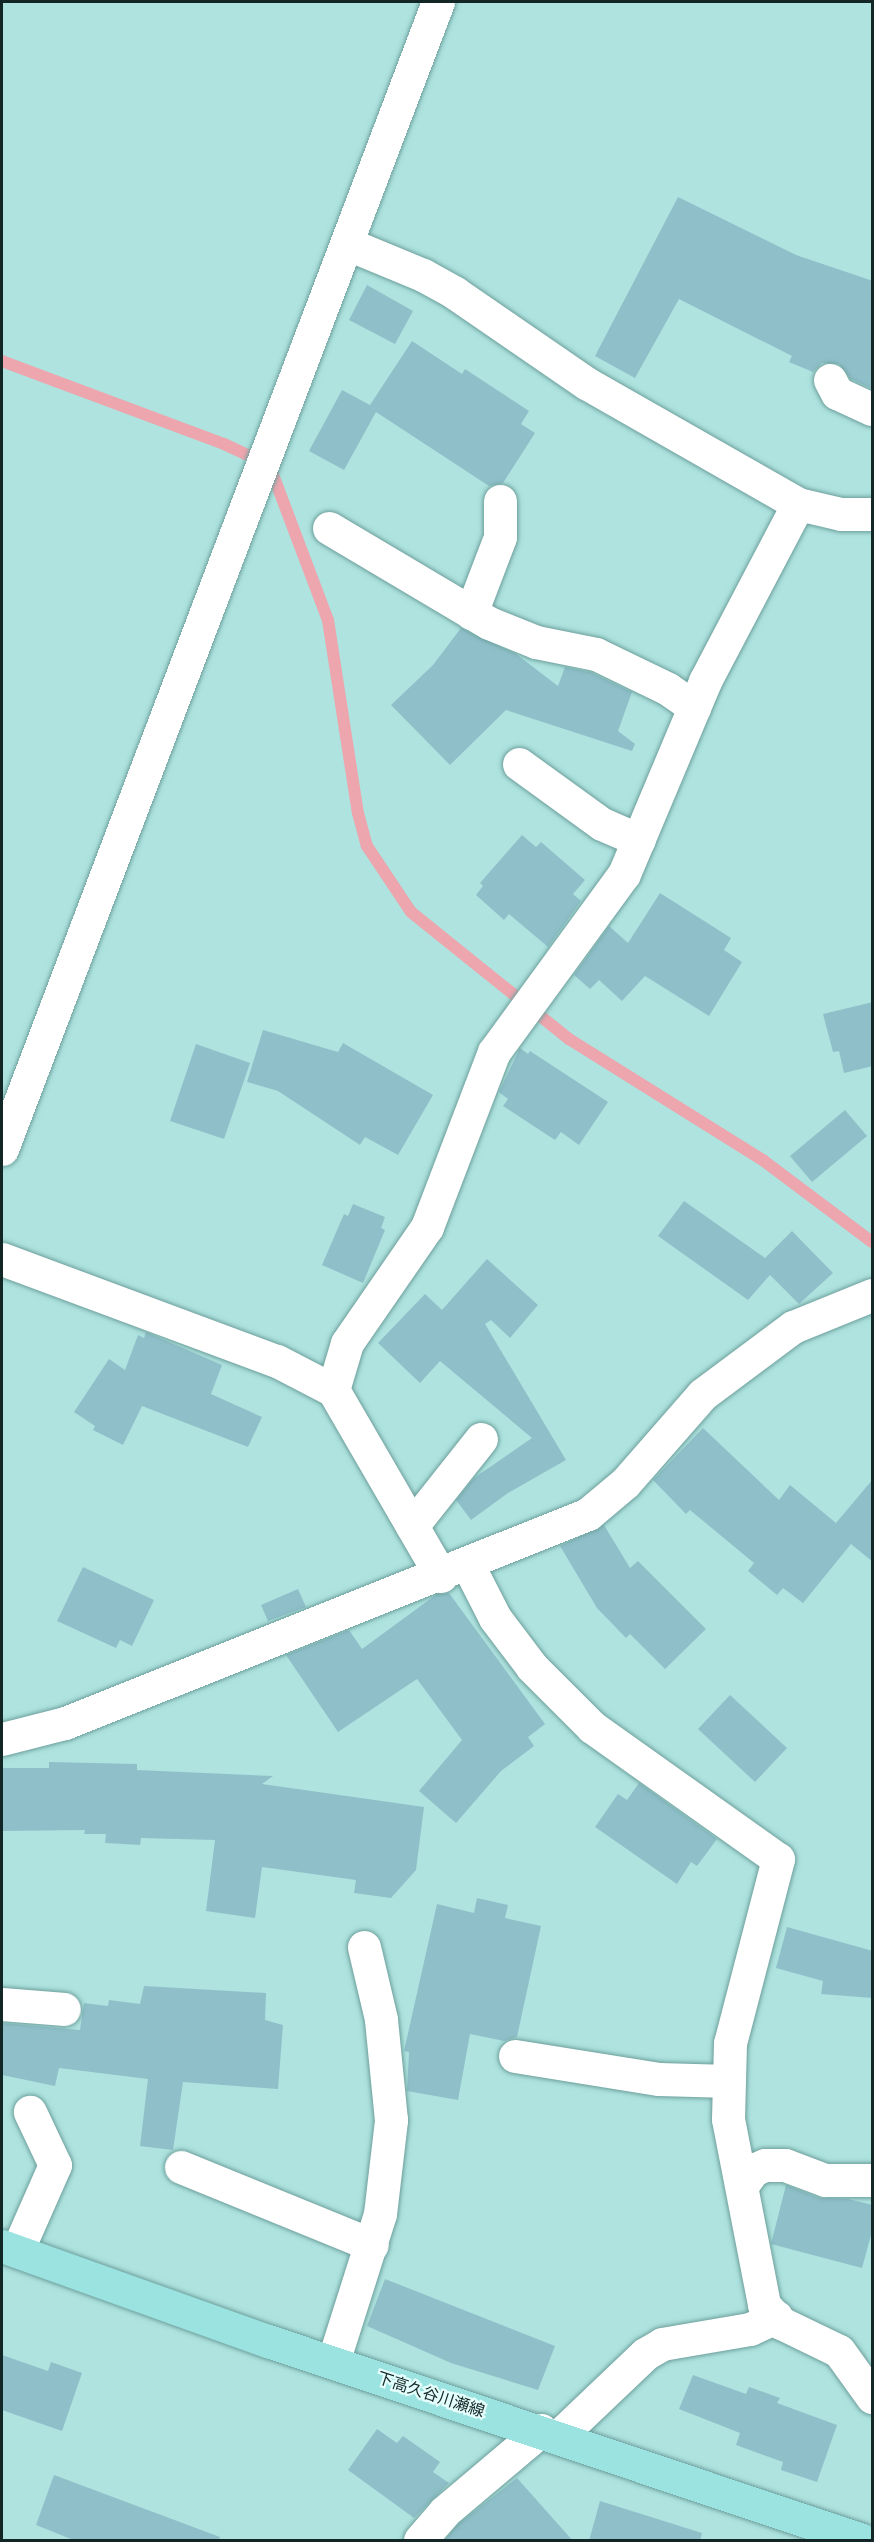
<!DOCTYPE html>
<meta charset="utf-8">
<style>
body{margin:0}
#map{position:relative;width:874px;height:2542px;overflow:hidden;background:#aee3df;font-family:"Golos Text","Noto Sans JP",sans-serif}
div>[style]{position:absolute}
.stream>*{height:12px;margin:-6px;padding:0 6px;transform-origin:6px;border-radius:6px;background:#eda5ae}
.building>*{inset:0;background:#8fc0ca}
.roads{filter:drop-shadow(0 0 2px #6d9f9c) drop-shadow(0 0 2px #6d9f9c)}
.minor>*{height:33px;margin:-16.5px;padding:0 16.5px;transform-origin:16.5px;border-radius:16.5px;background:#fff}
.major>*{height:33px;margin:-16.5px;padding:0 16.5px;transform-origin:16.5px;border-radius:16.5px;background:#9be3e0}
span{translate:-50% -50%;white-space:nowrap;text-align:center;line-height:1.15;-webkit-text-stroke:4.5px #e4fefc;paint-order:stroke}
.street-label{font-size:16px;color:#122625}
.frame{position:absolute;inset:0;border:3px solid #122625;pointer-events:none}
</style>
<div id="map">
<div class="stream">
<div style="left:2px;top:361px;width:237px;rotate:20.5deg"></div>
<div style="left:224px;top:444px;width:31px;rotate:25deg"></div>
<div style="left:252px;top:457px;width:25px;rotate:37deg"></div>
<div style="left:272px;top:472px;width:158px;rotate:69.3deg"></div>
<div style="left:328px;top:620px;width:195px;rotate:81.2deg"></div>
<div style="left:358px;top:813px;width:34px;rotate:75deg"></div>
<div style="left:367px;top:846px;width:79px;rotate:56.3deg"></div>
<div style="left:411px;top:912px;width:203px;rotate:38.8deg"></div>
<div style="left:569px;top:1039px;width:230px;rotate:32deg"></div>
<div style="left:764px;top:1161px;width:135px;rotate:36.9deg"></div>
</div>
<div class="building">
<div style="clip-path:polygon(678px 197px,796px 255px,873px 281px,873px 389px,851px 379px,839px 364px,822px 363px,813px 372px,789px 362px,792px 356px,679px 299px,635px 378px,595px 356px)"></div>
<div style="clip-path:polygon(367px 285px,413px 311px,395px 344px,349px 320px)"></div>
<div style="clip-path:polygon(412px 341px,462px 374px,465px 369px,529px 411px,521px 424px,535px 433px,503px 483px,489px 486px,376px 412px,344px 470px,309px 451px,342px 390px,370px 405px)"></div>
<div style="clip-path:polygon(461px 628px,516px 654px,558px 686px,565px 667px,590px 672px,632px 692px,618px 731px,635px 744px,632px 751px,506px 710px,450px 765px,391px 705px,433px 665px)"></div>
<div style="clip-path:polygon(522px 835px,536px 847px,541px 842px,585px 880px,573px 894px,581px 901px,548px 947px,509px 914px,504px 920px,476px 895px,483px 886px,480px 883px)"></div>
<div style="clip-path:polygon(660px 893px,731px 938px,724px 950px,742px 962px,709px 1016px,645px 976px,622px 1001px,599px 980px,590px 989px,574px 975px,609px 926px,628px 943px)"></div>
<div style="clip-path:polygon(873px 1002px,873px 1066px,844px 1073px,839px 1051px,833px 1052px,823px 1014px)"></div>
<div style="clip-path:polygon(263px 1030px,338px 1052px,343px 1043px,433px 1095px,398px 1155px,365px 1137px,360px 1145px,278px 1091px,247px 1082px)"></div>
<div style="clip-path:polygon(196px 1044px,250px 1063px,224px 1139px,170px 1121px)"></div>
<div style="clip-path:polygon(520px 1048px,528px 1054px,530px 1051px,608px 1102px,579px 1145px,561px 1132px,555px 1140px,503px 1106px,508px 1099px,499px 1092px)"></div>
<div style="clip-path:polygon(845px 1110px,867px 1136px,812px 1182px,790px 1156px)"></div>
<div style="clip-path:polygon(684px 1201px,765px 1258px,792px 1231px,833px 1273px,799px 1304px,770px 1275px,748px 1300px,658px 1236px)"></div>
<div style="clip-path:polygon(353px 1204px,385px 1217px,381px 1228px,385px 1230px,363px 1283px,322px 1265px,344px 1214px,348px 1216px)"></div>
<div style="clip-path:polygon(487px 1259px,538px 1305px,510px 1338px,491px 1320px,485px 1324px,566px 1460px,508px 1493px,471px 1520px,456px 1500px,474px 1478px,532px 1438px,440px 1361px,420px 1383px,378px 1343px,425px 1294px,442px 1310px)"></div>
<div style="clip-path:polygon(146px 1332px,222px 1365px,211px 1394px,262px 1417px,248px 1447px,142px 1406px,123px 1445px,93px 1430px,95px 1426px,74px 1412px,109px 1359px,125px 1370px,138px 1335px,144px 1338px)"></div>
<div style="clip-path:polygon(703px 1428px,779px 1500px,790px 1485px,836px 1523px,873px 1479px,873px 1562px,851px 1544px,803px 1603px,783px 1588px,777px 1595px,748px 1571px,754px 1563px,690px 1510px,686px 1514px,653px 1480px)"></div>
<div style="clip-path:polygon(604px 1525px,630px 1568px,638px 1561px,706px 1629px,665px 1669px,630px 1634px,626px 1638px,597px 1608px,560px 1546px)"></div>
<div style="clip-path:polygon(83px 1567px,154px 1600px,132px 1646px,120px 1640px,116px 1648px,57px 1621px)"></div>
<div style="clip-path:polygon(298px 1589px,306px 1607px,268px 1621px,261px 1605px)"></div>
<div style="clip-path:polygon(449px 1593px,545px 1724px,528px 1737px,534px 1746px,501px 1771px,456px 1823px,419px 1791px,462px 1740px,417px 1679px,338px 1732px,286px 1655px,349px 1630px,362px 1649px,437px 1594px)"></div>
<div style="clip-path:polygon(730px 1695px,787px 1748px,755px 1782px,698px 1729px)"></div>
<div style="clip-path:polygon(49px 1762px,137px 1764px,137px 1770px,273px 1776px,262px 1784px,424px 1807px,416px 1870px,391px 1898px,354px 1893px,356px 1880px,262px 1867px,255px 1918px,206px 1911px,215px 1840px,141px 1838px,140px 1845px,105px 1843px,106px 1834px,84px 1834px,85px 1830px,2px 1831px,2px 1768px,49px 1768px)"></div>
<div style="clip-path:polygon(639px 1783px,717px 1839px,697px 1866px,691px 1862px,677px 1884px,595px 1827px,618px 1794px,627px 1800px)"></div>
<div style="clip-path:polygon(477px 1898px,508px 1905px,505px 1918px,541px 1926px,517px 2037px,504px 2041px,470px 2034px,458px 2100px,407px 2091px,409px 2052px,404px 2051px,437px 1904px,474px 1913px)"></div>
<div style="clip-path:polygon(787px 1927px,873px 1951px,873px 1998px,821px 1994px,823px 1981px,776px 1968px)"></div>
<div style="clip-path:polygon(144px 1986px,266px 1993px,265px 2020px,283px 2025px,278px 2089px,183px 2082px,173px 2150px,140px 2146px,148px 2079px,59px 2068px,55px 2086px,2px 2075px,2px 2023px,80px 2030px,84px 2003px,108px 2006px,109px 2000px,140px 2004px)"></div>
<div style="clip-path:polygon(786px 2185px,819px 2198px,848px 2199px,873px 2205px,873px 2228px,862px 2268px,771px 2244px)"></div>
<div style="clip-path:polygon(385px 2279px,555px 2346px,538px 2390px,451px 2363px,367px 2326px)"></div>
<div style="clip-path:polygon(2px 2355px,48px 2371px,51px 2362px,82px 2373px,62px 2431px,2px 2410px)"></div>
<div style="clip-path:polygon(693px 2375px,746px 2394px,749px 2387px,780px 2398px,777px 2403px,837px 2425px,817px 2482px,781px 2470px,783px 2462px,736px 2445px,740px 2433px,679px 2409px)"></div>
<div style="clip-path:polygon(377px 2429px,397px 2443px,403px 2436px,440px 2462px,433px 2472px,449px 2483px,414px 2518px,348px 2470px)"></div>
<div style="clip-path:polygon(54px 2475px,220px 2537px,219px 2541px,76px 2541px,36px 2525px)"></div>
<div style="clip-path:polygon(517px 2478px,573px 2541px,444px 2541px,457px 2525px)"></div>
<div style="clip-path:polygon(600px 2501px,702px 2533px,700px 2541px,589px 2541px)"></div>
</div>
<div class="roads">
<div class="minor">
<div style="left:348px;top:244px;width:81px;rotate:22.5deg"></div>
<div style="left:423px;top:275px;width:37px;rotate:29deg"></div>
<div style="left:455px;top:293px;width:159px;rotate:34.5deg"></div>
<div style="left:586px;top:383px;width:244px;rotate:29.7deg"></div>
<div style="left:798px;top:504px;width:44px;rotate:13.1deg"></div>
<div style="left:841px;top:514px;width:31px"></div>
<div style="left:830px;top:380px;width:15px;rotate:62deg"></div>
<div style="left:837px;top:393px;width:38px;rotate:25deg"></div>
<div style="left:329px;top:528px;width:186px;rotate:30.7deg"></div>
<div style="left:489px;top:623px;width:51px;rotate:22deg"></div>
<div style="left:536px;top:642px;width:61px;rotate:11.3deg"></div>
<div style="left:596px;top:654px;width:80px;rotate:25.9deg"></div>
<div style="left:668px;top:689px;width:32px;rotate:35deg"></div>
<div style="left:471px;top:613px;width:81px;rotate:-69.1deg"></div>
<div style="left:500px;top:537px;width:36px;rotate:-90deg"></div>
<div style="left:519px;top:764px;width:102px;rotate:35.9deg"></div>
<div style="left:602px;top:824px;width:40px;rotate:23.4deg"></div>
<div style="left:2px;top:1149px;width:1227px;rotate:-69.19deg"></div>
<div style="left:2px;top:1259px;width:293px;rotate:20.4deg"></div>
<div style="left:277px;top:1361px;width:63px;rotate:27.4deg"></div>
<div style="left:412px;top:1526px;width:111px;rotate:-51.6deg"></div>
<div style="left:468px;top:1565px;width:59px;rotate:63deg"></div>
<div style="left:495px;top:1618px;width:61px;rotate:52.9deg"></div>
<div style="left:532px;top:1667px;width:85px;rotate:45deg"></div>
<div style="left:592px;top:1727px;width:228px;rotate:35.4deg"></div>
<div style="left:778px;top:1859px;width:190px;rotate:104.6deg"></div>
<div style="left:730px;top:2043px;width:76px;rotate:91.5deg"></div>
<div style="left:728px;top:2119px;width:189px;rotate:79deg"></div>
<div style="left:764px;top:2305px;width:25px;rotate:47deg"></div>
<div style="left:781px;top:2323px;width:64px;rotate:25.8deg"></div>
<div style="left:839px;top:2351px;width:57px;rotate:54.3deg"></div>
<div style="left:441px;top:1576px;width:215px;rotate:-120.1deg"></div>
<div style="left:333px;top:1390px;width:49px;rotate:-73.4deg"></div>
<div style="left:347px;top:1343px;width:141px;rotate:-55.4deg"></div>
<div style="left:427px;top:1227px;width:187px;rotate:-69.1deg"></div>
<div style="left:494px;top:1052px;width:220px;rotate:-53.9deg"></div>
<div style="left:624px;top:874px;width:209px;rotate:-67.2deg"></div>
<div style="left:705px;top:681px;width:200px;rotate:-62.3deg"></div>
<div style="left:2px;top:1739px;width:65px;rotate:-14.3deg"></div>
<div style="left:65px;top:1723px;width:563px;rotate:-21.78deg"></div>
<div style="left:588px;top:1514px;width:48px;rotate:-40deg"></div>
<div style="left:625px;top:1483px;width:118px;rotate:-48.8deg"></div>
<div style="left:703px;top:1394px;width:112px;rotate:-36.7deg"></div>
<div style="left:793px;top:1327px;width:85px;rotate:-22.1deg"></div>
<div style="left:2px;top:2004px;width:62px;rotate:4.6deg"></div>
<div style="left:515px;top:2056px;width:146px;rotate:9.1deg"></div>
<div style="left:659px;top:2079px;width:70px;rotate:1.6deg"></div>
<div style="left:181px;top:2167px;width:206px;rotate:22.2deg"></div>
<div style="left:743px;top:2184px;width:17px;rotate:-54deg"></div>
<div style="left:753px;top:2170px;width:13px;rotate:-23deg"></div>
<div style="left:765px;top:2165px;width:20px"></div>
<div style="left:785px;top:2165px;width:43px;rotate:20.6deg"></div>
<div style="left:825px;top:2180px;width:47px"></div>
<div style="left:17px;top:2251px;width:94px;rotate:-66.2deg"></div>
<div style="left:55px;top:2165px;width:59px;rotate:-115.3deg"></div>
<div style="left:333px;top:2362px;width:155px;rotate:-72.4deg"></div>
<div style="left:380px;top:2214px;width:95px;rotate:-83.3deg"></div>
<div style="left:391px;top:2120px;width:101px;rotate:-95.7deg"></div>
<div style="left:381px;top:2019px;width:74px;rotate:-103.3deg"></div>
<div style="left:559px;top:2436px;width:119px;rotate:-43.6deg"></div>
<div style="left:645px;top:2354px;width:20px;rotate:-30deg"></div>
<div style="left:662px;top:2344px;width:89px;rotate:-9.7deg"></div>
<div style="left:750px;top:2329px;width:29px;rotate:-25deg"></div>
<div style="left:420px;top:2540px;width:37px;rotate:-49deg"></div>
<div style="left:444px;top:2512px;width:127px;rotate:-40.2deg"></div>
</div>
<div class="major">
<div style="left:2px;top:2246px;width:282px;rotate:19.7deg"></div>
<div style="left:268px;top:2341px;width:626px;rotate:18.52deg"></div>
</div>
</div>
<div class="street-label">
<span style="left:431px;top:2394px;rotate:18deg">下高久谷川瀬線</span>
</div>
<div class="frame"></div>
</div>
